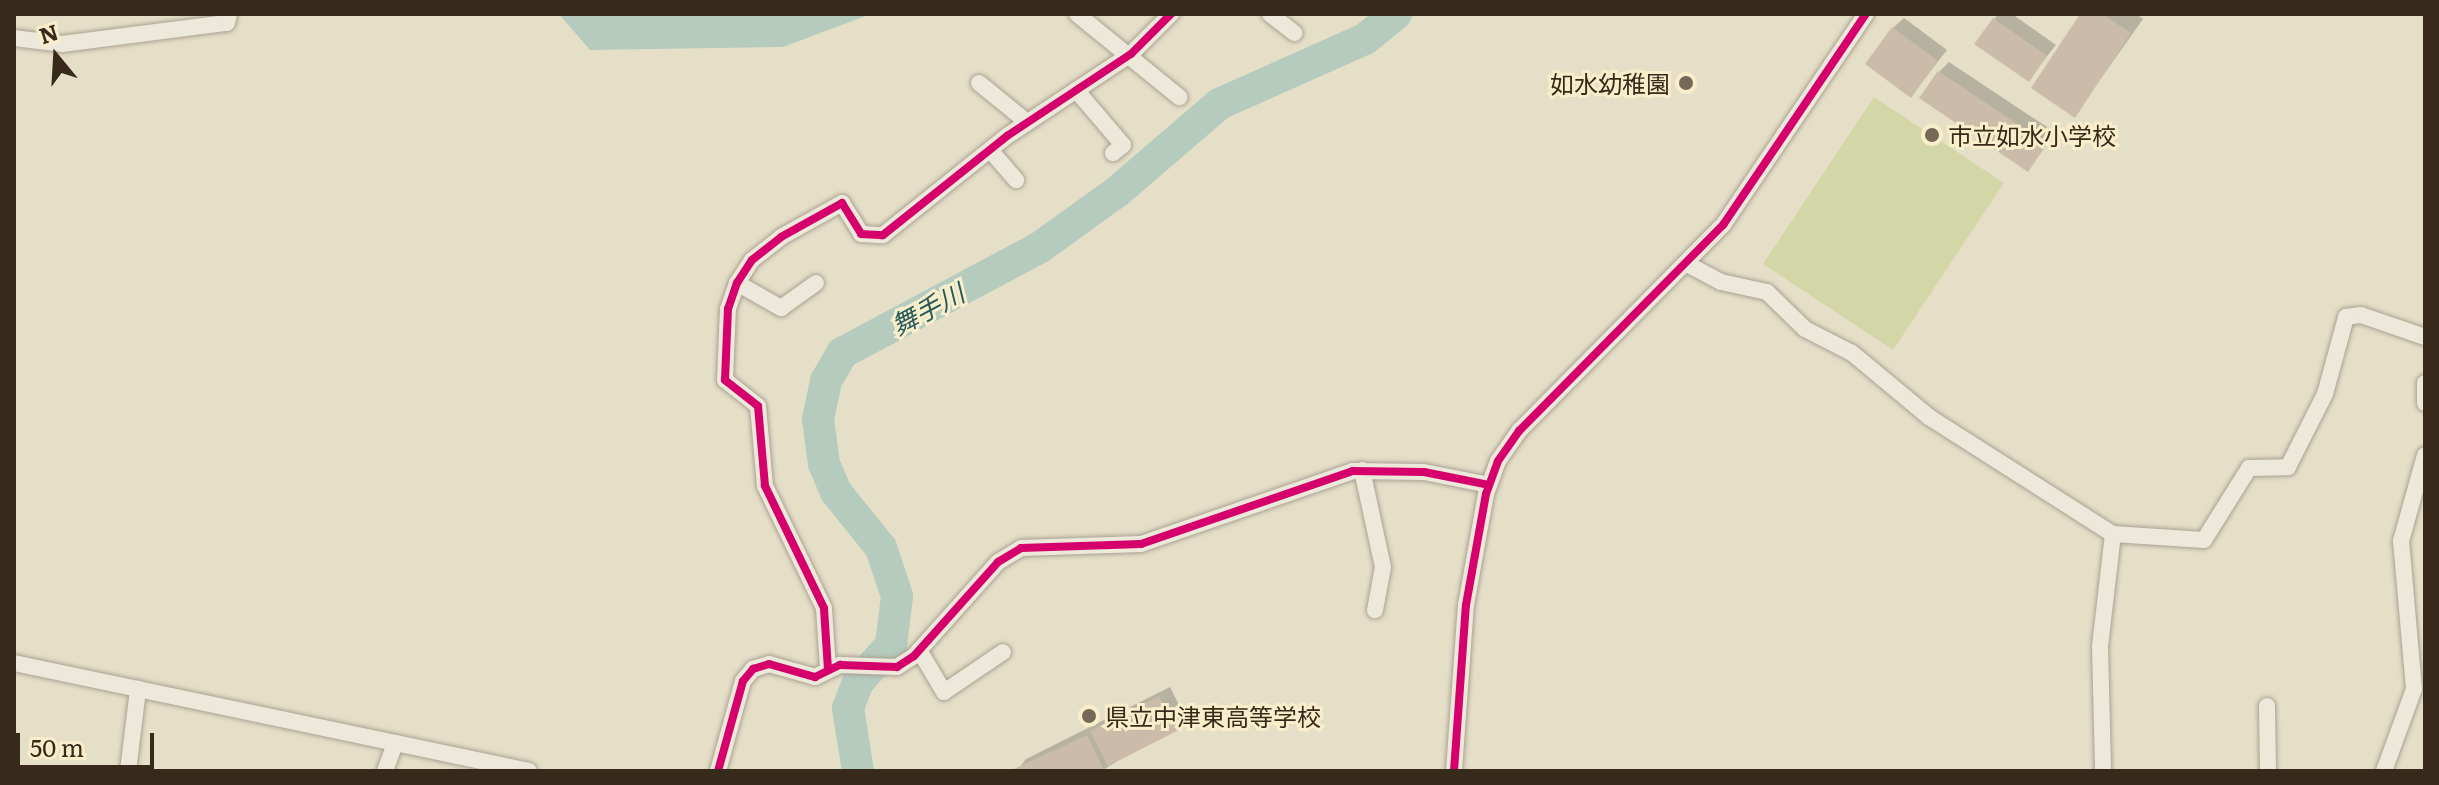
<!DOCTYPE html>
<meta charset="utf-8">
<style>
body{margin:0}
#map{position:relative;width:2439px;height:785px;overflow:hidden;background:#e5dfc8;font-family:Literata,"Noto Sans JP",serif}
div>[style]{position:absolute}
.green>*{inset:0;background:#d3d7a8}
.water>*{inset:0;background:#b5cbbe}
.shadow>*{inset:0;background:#0003}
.river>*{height:32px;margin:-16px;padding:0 16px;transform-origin:16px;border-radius:16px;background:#b5cbbe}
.building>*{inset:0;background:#cabca8}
.roads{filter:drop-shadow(0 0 2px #aaa292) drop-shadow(0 0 2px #aaa292)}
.street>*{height:16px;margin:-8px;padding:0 8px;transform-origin:8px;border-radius:8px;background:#ece8da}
.cycleway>*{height:8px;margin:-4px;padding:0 4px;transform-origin:4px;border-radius:4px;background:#d6006c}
.dots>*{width:22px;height:22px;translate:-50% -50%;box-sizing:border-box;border:4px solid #f9eecb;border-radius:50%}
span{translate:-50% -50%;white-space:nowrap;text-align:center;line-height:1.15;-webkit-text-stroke:6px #f9eecb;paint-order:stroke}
.poi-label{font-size:24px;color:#382a1a}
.right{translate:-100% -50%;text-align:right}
.left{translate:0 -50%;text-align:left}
.water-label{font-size:26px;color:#275a59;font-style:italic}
.frame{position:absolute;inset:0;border:16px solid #382a1a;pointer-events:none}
.north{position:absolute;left:16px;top:16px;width:80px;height:80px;-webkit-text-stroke:6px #f9eecb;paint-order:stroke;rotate:342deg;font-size:22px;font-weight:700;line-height:32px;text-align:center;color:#382a1a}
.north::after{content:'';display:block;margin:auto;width:28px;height:36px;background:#382a1a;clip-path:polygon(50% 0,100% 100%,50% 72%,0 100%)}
.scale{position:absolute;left:16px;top:733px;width:138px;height:36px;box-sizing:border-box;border:4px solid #382a1a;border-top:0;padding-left:10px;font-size:24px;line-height:28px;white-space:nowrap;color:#382a1a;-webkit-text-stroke:6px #f9eecb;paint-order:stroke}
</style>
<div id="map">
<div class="green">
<div style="clip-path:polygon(1874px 97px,2004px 183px,1893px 350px,1763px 264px)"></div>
</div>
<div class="water">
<div style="clip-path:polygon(559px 14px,871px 14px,783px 47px,590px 50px)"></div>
</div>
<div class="shadow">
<div style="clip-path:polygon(1999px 14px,2012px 14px,2056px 45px,2028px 80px,1994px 19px)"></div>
<div style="clip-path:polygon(2083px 14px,2136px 14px,2143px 19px,2075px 115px)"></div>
<div style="clip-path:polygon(1904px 18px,1947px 50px,1911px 96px,1893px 28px)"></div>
<div style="clip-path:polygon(1949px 62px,2056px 133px,2028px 169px,1939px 72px)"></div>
<div style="clip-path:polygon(1170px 687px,1186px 719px,1103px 770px,1017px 771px,1026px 759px)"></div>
</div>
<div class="river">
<div style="left:858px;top:771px;width:64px;rotate:-99deg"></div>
<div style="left:848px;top:708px;width:28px;rotate:-69deg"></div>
<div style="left:858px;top:682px;width:50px;rotate:-48.3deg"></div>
<div style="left:891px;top:645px;width:49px;rotate:-83deg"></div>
<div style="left:897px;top:596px;width:51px;rotate:-108.4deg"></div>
<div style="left:881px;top:548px;width:72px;rotate:-128.8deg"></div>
<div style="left:836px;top:492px;width:30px;rotate:-113deg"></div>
<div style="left:824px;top:464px;width:45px;rotate:-97.6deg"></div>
<div style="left:818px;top:419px;width:39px;rotate:-78deg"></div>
<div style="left:826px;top:381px;width:32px;rotate:-60deg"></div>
<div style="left:842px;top:353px;width:223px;rotate:-28.1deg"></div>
<div style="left:1039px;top:248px;width:97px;rotate:-35.8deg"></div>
<div style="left:1118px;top:191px;width:133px;rotate:-40.7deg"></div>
<div style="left:1219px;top:104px;width:160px;rotate:-24deg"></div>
<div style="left:1365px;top:39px;width:40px;rotate:-39deg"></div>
</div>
<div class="building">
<div style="clip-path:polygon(2080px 14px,2102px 14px,2131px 33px,2075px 118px,2031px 88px)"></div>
<div style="clip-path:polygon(1993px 18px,2047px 56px,2029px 82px,1974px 44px)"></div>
<div style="clip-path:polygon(1892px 27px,1938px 61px,1911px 98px,1865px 64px)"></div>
<div style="clip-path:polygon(1938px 71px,2047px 144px,2028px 172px,1919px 98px)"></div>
<div style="clip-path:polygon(1159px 696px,1177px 731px,1108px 766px,1090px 731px)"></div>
<div style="clip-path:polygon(1087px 735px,1104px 771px,1015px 771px,1014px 769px)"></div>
</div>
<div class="roads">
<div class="street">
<div style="left:1077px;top:14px;width:132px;rotate:39.1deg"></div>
<div style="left:1270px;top:14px;width:31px;rotate:38deg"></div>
<div style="left:14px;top:38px;width:48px;rotate:7.1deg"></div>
<div style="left:62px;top:44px;width:166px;rotate:-7.3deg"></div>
<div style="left:227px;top:23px;width:9px;rotate:-77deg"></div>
<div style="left:979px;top:83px;width:62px;rotate:39.1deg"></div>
<div style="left:1076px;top:90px;width:72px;rotate:49.5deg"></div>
<div style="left:1123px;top:145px;width:13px;rotate:141deg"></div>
<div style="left:990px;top:150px;width:40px;rotate:49deg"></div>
<div style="left:1689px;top:265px;width:36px;rotate:28deg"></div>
<div style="left:1721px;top:282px;width:47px;rotate:12.3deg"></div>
<div style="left:1767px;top:292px;width:53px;rotate:44.2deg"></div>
<div style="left:1805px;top:329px;width:53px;rotate:27.1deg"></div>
<div style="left:1852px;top:353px;width:100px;rotate:39.7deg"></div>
<div style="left:1929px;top:417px;width:218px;rotate:32.5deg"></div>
<div style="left:2113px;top:534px;width:113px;rotate:96.6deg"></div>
<div style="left:2100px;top:646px;width:125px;rotate:88.6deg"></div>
<div style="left:737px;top:283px;width:51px;rotate:29.6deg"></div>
<div style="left:781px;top:308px;width:43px;rotate:-35.5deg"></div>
<div style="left:2425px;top:383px;width:20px;rotate:90deg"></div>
<div style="left:1362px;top:470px;width:99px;rotate:77.8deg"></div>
<div style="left:1383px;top:567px;width:44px;rotate:100.5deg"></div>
<div style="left:2113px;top:534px;width:91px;rotate:3.8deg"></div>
<div style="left:2204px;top:540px;width:85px;rotate:-58deg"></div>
<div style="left:2249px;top:468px;width:39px;rotate:-1deg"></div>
<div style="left:2288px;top:467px;width:82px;rotate:-63.1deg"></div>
<div style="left:2325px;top:394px;width:80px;rotate:-74.7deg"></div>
<div style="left:2346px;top:317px;width:15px;rotate:-8deg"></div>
<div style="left:2361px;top:315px;width:68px;rotate:19deg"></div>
<div style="left:919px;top:650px;width:49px;rotate:59.2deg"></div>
<div style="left:944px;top:692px;width:71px;rotate:-34.1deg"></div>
<div style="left:14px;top:663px;width:526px;rotate:11.84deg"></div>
<div style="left:828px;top:669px;width:61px;rotate:-93.8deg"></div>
<div style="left:824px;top:608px;width:136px;rotate:-115.8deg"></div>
<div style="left:765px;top:486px;width:80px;rotate:-95deg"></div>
<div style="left:758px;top:406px;width:42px;rotate:-141.8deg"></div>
<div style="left:725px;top:380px;width:71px;rotate:-87.6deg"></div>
<div style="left:728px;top:309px;width:28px;rotate:-71deg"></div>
<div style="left:737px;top:283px;width:27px;rotate:-57deg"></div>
<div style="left:752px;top:260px;width:37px;rotate:-38deg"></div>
<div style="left:781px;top:237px;width:70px;rotate:-29.1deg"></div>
<div style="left:842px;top:203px;width:36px;rotate:58deg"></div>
<div style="left:861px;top:234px;width:22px;rotate:3deg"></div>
<div style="left:883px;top:235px;width:159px;rotate:-38.6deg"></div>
<div style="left:1007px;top:136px;width:149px;rotate:-33.5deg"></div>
<div style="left:1131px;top:54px;width:57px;rotate:-45deg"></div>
<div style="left:2267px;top:706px;width:65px;rotate:89.1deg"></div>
<div style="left:128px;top:771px;width:83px;rotate:-83deg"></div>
<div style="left:385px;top:771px;width:30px;rotate:-70deg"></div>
<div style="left:718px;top:771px;width:93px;rotate:-74.5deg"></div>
<div style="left:743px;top:681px;width:16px;rotate:-50deg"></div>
<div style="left:753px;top:669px;width:17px;rotate:-17deg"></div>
<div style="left:769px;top:664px;width:48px;rotate:15.8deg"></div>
<div style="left:815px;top:677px;width:28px;rotate:-26deg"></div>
<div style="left:840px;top:665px;width:57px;rotate:2deg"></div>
<div style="left:897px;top:667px;width:20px;rotate:-33deg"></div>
<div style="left:914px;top:656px;width:126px;rotate:-48.2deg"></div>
<div style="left:998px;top:562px;width:27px;rotate:-31deg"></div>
<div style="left:1021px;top:548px;width:120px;rotate:-1.9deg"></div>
<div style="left:1141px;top:544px;width:224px;rotate:-19deg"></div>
<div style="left:1353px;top:471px;width:71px;rotate:0.8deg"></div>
<div style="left:1424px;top:472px;width:66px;rotate:11.3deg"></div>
<div style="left:1454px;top:771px;width:166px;rotate:-85.9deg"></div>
<div style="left:1466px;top:605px;width:113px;rotate:-79.8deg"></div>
<div style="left:1486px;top:494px;width:35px;rotate:-70deg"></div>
<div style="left:1498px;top:461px;width:38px;rotate:-55deg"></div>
<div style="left:1520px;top:430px;width:289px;rotate:-45.3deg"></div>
<div style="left:1723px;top:225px;width:255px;rotate:-55.9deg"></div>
<div style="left:2384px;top:771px;width:87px;rotate:-69.9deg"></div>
<div style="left:2414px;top:689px;width:149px;rotate:-95deg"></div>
<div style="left:2401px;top:541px;width:89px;rotate:-74.4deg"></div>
</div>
</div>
<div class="cycleway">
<div style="left:828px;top:669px;width:61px;rotate:-93.8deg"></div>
<div style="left:824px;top:608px;width:136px;rotate:-115.8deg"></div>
<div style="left:765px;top:486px;width:80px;rotate:-95deg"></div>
<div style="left:758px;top:406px;width:42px;rotate:-141.8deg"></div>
<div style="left:725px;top:380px;width:71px;rotate:-87.6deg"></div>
<div style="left:728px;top:309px;width:28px;rotate:-71deg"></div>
<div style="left:737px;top:283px;width:27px;rotate:-57deg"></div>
<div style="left:752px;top:260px;width:37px;rotate:-38deg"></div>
<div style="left:781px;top:237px;width:70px;rotate:-29.1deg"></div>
<div style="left:842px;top:203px;width:36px;rotate:58deg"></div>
<div style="left:861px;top:234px;width:22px;rotate:3deg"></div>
<div style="left:883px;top:235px;width:159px;rotate:-38.6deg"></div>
<div style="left:1007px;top:136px;width:149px;rotate:-33.5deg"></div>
<div style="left:1131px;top:54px;width:57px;rotate:-45deg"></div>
<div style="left:718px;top:771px;width:93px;rotate:-74.5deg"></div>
<div style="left:743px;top:681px;width:16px;rotate:-50deg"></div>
<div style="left:753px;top:669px;width:17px;rotate:-17deg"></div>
<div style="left:769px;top:664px;width:48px;rotate:15.8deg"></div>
<div style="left:815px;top:677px;width:28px;rotate:-26deg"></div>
<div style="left:840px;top:665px;width:57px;rotate:2deg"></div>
<div style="left:897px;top:667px;width:20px;rotate:-33deg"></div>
<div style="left:914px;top:656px;width:126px;rotate:-48.2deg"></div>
<div style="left:998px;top:562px;width:27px;rotate:-31deg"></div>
<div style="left:1021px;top:548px;width:120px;rotate:-1.9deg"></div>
<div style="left:1141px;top:544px;width:224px;rotate:-19deg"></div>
<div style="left:1353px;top:471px;width:71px;rotate:0.8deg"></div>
<div style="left:1424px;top:472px;width:66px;rotate:11.3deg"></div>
<div style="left:1454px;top:771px;width:166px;rotate:-85.9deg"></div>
<div style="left:1466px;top:605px;width:113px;rotate:-79.8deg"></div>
<div style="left:1486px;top:494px;width:35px;rotate:-70deg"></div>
<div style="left:1498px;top:461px;width:38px;rotate:-55deg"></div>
<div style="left:1520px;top:430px;width:289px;rotate:-45.3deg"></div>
<div style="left:1723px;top:225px;width:255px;rotate:-55.9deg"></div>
</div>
<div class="dots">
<div style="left:1686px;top:83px;background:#756957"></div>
<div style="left:1932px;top:135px;background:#756957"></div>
<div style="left:1089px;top:716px;background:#756957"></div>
</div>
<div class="poi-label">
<span class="right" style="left:1670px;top:83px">如水幼稚園</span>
<span class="left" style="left:1948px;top:135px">市立如水小学校</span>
<span class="left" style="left:1105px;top:716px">県立中津東高等学校</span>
</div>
<div class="water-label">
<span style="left:927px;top:308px;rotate:-28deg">舞手川</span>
</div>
<div class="frame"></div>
<div class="north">N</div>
<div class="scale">50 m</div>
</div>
